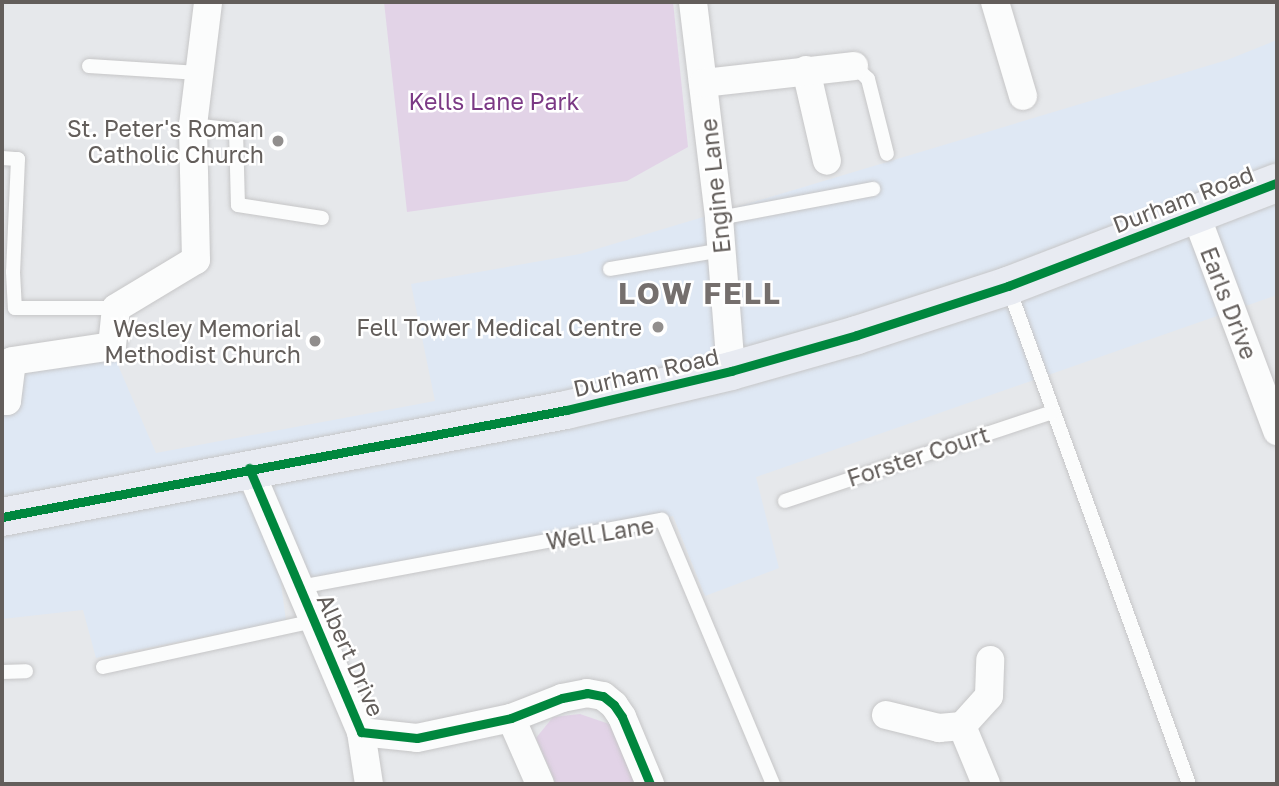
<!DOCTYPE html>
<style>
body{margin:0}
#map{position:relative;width:1279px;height:786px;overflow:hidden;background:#e6e8eb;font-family:"Golos Text",sans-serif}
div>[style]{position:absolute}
.commercial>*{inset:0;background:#dfe8f4}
.green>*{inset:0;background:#e2d3e7}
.roads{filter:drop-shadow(0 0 2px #c6c6c7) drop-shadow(0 0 2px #c6c6c7)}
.service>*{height:14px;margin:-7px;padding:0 7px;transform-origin:7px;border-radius:7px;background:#fbfcfc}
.minor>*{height:28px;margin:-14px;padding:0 14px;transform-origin:14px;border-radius:14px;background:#fbfcfc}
.primary>*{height:38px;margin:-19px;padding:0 19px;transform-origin:19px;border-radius:19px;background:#e8ebf2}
.cycleway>*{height:9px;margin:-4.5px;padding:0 4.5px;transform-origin:4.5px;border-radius:4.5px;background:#00873e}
.dots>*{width:19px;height:19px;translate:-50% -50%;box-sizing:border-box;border:4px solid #fff;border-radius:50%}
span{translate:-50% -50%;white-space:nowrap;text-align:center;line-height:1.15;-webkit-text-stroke:5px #fff;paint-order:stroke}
.park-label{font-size:23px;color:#7b3985}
.poi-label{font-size:23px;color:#635e5b}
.right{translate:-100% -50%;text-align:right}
.street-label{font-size:23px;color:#635e5b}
.district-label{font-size:30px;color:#756f6d;font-weight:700;letter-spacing:2px}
.frame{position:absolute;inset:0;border:4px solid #635e5b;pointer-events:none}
</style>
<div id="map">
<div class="commercial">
<div style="clip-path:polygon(1277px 40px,1277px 295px,756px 477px,779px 568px,705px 596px,673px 516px,281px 583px,286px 621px,96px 658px,83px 610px,2px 619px,2px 405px,23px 371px,114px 356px,156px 453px,435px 401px,411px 284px,580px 254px,1227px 60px)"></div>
</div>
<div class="green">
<div style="clip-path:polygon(384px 2px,673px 2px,688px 147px,627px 181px,407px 212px)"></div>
<div style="clip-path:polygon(580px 714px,612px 725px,637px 784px,556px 784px,536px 738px,553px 717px)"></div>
</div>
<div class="roads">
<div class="service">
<div style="left:89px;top:66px;width:110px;rotate:3.6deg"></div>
<div style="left:854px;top:66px;width:19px;rotate:43deg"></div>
<div style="left:868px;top:79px;width:77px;rotate:75.8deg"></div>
<div style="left:193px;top:125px;width:43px;rotate:6.6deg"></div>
<div style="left:236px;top:130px;width:75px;rotate:88.5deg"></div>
<div style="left:238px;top:205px;width:85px;rotate:8.8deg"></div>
<div style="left:2px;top:158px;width:16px;rotate:4deg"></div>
<div style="left:18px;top:159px;width:113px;rotate:92.5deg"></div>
<div style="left:13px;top:272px;width:36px;rotate:87deg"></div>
<div style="left:15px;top:308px;width:101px"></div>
<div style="left:719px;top:218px;width:157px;rotate:-10.7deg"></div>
<div style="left:610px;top:269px;width:114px;rotate:-9.6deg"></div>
<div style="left:1009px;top:289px;width:527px;rotate:70.02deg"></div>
<div style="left:785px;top:501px;width:281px;rotate:-18.4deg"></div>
<div style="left:299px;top:587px;width:369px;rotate:-10.5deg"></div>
<div style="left:662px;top:520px;width:286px;rotate:67.2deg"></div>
<div style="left:103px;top:667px;width:216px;rotate:-12.3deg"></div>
<div style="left:2px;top:672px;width:24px;rotate:-2deg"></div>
</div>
<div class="minor">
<div style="left:693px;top:2px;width:218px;rotate:83.1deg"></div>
<div style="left:719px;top:218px;width:153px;rotate:85.5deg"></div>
<div style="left:995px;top:2px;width:98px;rotate:73.4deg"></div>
<div style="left:806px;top:70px;width:93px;rotate:77deg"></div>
<div style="left:703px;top:83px;width:152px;rotate:-6.4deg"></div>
<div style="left:1196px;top:215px;width:231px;rotate:69.4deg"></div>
<div style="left:2px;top:401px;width:5px"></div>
<div style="left:7px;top:401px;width:40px;rotate:-82.9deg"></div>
<div style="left:12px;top:361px;width:101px;rotate:-8.5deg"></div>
<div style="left:112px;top:346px;width:38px;rotate:-84deg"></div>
<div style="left:116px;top:308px;width:93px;rotate:-31deg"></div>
<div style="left:196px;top:260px;width:135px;rotate:-91.3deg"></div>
<div style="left:193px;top:125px;width:124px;rotate:-83deg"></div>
<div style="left:249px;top:468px;width:287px;rotate:67deg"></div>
<div style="left:361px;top:732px;width:56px;rotate:6.1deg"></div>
<div style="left:417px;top:738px;width:96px;rotate:-12deg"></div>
<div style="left:511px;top:718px;width:55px;rotate:-21.4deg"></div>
<div style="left:562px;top:698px;width:25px;rotate:-11deg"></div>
<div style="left:587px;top:693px;width:16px;rotate:11deg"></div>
<div style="left:603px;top:696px;width:14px;rotate:39deg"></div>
<div style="left:614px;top:705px;width:14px;rotate:56deg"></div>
<div style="left:622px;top:717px;width:73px;rotate:67.3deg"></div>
<div style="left:886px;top:715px;width:55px;rotate:13.8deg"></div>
<div style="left:939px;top:728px;width:23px;rotate:-5deg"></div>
<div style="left:962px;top:726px;width:40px;rotate:-48deg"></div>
<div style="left:989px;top:696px;width:36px;rotate:-88deg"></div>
<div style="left:511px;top:718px;width:72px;rotate:66.3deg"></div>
<div style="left:962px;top:726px;width:63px;rotate:67.5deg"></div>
<div style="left:361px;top:732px;width:53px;rotate:81.3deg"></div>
</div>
<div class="primary">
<div style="left:2px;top:517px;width:574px;rotate:-10.74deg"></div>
<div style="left:566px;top:410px;width:170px;rotate:-13.3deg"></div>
<div style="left:731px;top:371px;width:131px;rotate:-15.9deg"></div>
<div style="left:857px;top:335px;width:159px;rotate:-18deg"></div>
<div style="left:1008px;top:286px;width:288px;rotate:-21deg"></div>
</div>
</div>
<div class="cycleway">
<div style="left:249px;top:468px;width:287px;rotate:67deg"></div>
<div style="left:361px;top:732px;width:56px;rotate:6.1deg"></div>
<div style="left:417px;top:738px;width:96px;rotate:-12deg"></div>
<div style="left:511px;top:718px;width:55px;rotate:-21.4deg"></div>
<div style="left:562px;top:698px;width:25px;rotate:-11deg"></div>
<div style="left:587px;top:693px;width:16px;rotate:11deg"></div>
<div style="left:603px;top:696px;width:14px;rotate:39deg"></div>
<div style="left:614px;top:705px;width:14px;rotate:56deg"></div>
<div style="left:622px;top:717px;width:73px;rotate:67.3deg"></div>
<div style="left:2px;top:517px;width:574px;rotate:-10.74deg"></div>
<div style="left:566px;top:410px;width:170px;rotate:-13.3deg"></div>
<div style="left:731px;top:371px;width:131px;rotate:-15.9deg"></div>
<div style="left:857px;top:335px;width:159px;rotate:-18deg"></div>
<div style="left:1008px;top:286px;width:288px;rotate:-21deg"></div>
</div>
<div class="dots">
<div style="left:278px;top:141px;background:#918e8d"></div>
<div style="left:658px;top:327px;background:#918e8d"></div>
<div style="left:315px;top:341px;background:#918e8d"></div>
</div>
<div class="park-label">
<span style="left:494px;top:101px">Kells Lane Park</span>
</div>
<div class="poi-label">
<span class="right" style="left:264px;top:141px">St. Peter's Roman<br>Catholic Church</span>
<span class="right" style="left:642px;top:327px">Fell Tower Medical Centre</span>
<span class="right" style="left:301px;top:341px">Wesley Memorial<br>Methodist Church</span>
</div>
<div class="street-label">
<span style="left:715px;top:186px;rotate:-96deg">Engine Lane</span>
<span style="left:1183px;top:199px;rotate:-21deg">Durham Road</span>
<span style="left:1229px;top:303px;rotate:69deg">Earls Drive</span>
<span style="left:646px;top:372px;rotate:-13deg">Durham Road</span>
<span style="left:918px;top:456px;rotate:-18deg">Forster Court</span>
<span style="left:600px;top:533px;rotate:-9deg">Well Lane</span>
<span style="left:351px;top:655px;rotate:66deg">Albert Drive</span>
</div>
<div class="district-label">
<span style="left:700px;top:293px">LOW FELL</span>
</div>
<div class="frame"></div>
</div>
